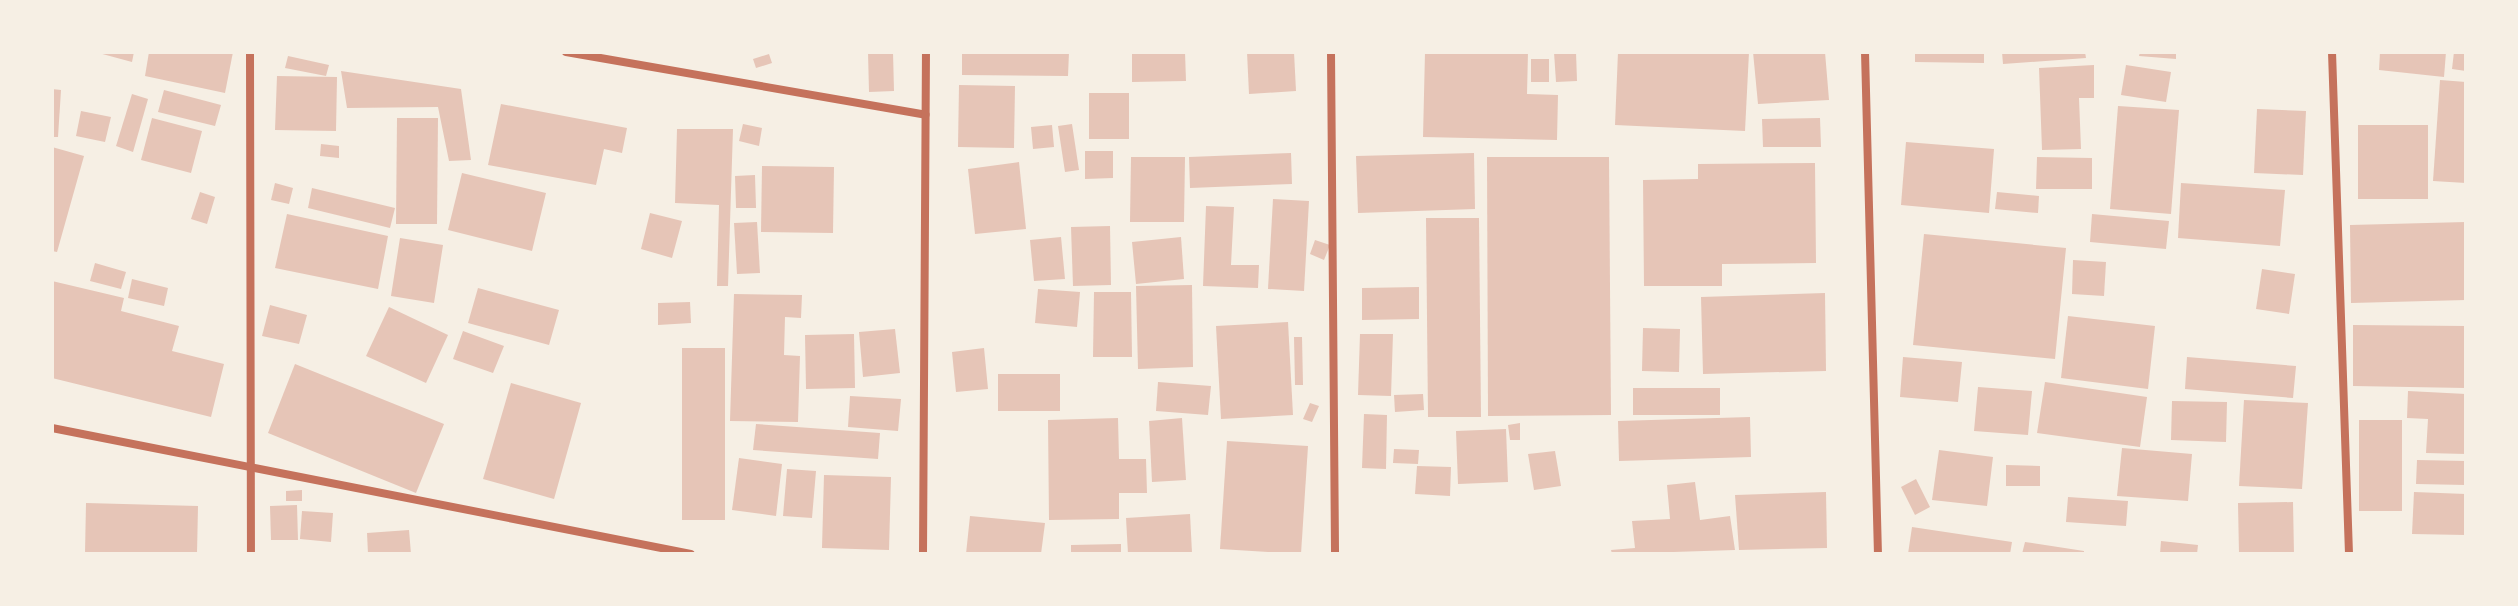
<!DOCTYPE html>
<style>
body{margin:0}
#map{position:relative;width:2518px;height:606px;overflow:hidden;background:#f6efe4;font-family:"Alegreya Sans",sans-serif}
div>[style]{position:absolute}
.building>*{inset:0;background:#e6c5b7}
.minor>*{height:8px;margin:-4px;padding:0 4px;transform-origin:4px;border-radius:4px;background:#c5725c}
span{translate:-50% -50%;white-space:nowrap;text-align:center;line-height:1.15;-webkit-text-stroke:7px #f6efe4;paint-order:stroke}
.frame{position:absolute;inset:0;border:54px solid #f6efe4;pointer-events:none}
</style>
<div id="map">
<div class="building">
<div style="clip-path:polygon(95px 52px,134px 52px,132px 62px)"></div>
<div style="clip-path:polygon(149px 52px,233px 52px,225px 93px,145px 76px)"></div>
<div style="clip-path:polygon(868px 52px,893px 52px,894px 91px,869px 92px)"></div>
<div style="clip-path:polygon(962px 52px,1069px 52px,1068px 76px,962px 75px)"></div>
<div style="clip-path:polygon(1132px 52px,1185px 52px,1186px 81px,1132px 82px)"></div>
<div style="clip-path:polygon(1247px 52px,1294px 52px,1296px 91px,1249px 94px)"></div>
<div style="clip-path:polygon(1425px 52px,1528px 52px,1527px 94px,1558px 95px,1557px 140px,1423px 137px)"></div>
<div style="clip-path:polygon(1554px 52px,1576px 52px,1577px 81px,1556px 82px)"></div>
<div style="clip-path:polygon(1618px 52px,1749px 52px,1745px 131px,1615px 125px)"></div>
<div style="clip-path:polygon(1753px 52px,1825px 52px,1829px 100px,1758px 104px)"></div>
<div style="clip-path:polygon(1915px 52px,1984px 52px,1984px 63px,1915px 62px)"></div>
<div style="clip-path:polygon(2002px 52px,2085px 52px,2086px 58px,2003px 64px)"></div>
<div style="clip-path:polygon(2140px 52px,2176px 52px,2176px 59px,2139px 56px)"></div>
<div style="clip-path:polygon(2380px 52px,2446px 52px,2444px 77px,2379px 70px)"></div>
<div style="clip-path:polygon(2454px 52px,2466px 52px,2466px 71px,2452px 69px)"></div>
<div style="clip-path:polygon(769px 54px,772px 63px,756px 68px,753px 59px)"></div>
<div style="clip-path:polygon(288px 56px,329px 65px,326px 76px,285px 68px)"></div>
<div style="clip-path:polygon(1531px 59px,1549px 59px,1549px 82px,1531px 82px)"></div>
<div style="clip-path:polygon(2094px 65px,2094px 98px,2079px 98px,2081px 149px,2042px 150px,2039px 68px)"></div>
<div style="clip-path:polygon(2126px 65px,2171px 72px,2166px 102px,2121px 95px)"></div>
<div style="clip-path:polygon(341px 71px,461px 89px,471px 160px,449px 161px,438px 107px,347px 108px)"></div>
<div style="clip-path:polygon(277px 76px,337px 77px,336px 131px,275px 130px)"></div>
<div style="clip-path:polygon(2440px 80px,2466px 82px,2466px 183px,2433px 181px)"></div>
<div style="clip-path:polygon(959px 85px,1015px 86px,1014px 148px,958px 147px)"></div>
<div style="clip-path:polygon(52px 89px,61px 90px,58px 137px,52px 137px)"></div>
<div style="clip-path:polygon(164px 90px,221px 105px,215px 126px,158px 112px)"></div>
<div style="clip-path:polygon(1089px 93px,1129px 93px,1129px 139px,1089px 139px)"></div>
<div style="clip-path:polygon(132px 94px,148px 99px,133px 152px,116px 146px)"></div>
<div style="clip-path:polygon(501px 104px,627px 128px,622px 153px,604px 149px,596px 185px,488px 165px)"></div>
<div style="clip-path:polygon(2118px 106px,2179px 110px,2171px 214px,2110px 209px)"></div>
<div style="clip-path:polygon(2257px 109px,2306px 111px,2303px 175px,2254px 173px)"></div>
<div style="clip-path:polygon(81px 111px,111px 117px,105px 142px,76px 136px)"></div>
<div style="clip-path:polygon(152px 118px,202px 131px,191px 173px,141px 160px)"></div>
<div style="clip-path:polygon(397px 118px,438px 118px,437px 224px,396px 224px)"></div>
<div style="clip-path:polygon(1820px 118px,1821px 147px,1763px 147px,1762px 119px)"></div>
<div style="clip-path:polygon(743px 124px,762px 128px,759px 146px,739px 141px)"></div>
<div style="clip-path:polygon(1072px 124px,1079px 170px,1065px 172px,1058px 126px)"></div>
<div style="clip-path:polygon(1052px 125px,1054px 147px,1033px 149px,1031px 127px)"></div>
<div style="clip-path:polygon(2358px 125px,2428px 125px,2428px 199px,2358px 199px)"></div>
<div style="clip-path:polygon(677px 129px,733px 129px,728px 286px,717px 286px,719px 205px,675px 203px)"></div>
<div style="clip-path:polygon(1906px 142px,1994px 149px,1989px 213px,1901px 205px)"></div>
<div style="clip-path:polygon(321px 144px,339px 146px,339px 158px,320px 156px)"></div>
<div style="clip-path:polygon(52px 147px,84px 156px,57px 252px,52px 251px)"></div>
<div style="clip-path:polygon(1085px 151px,1113px 151px,1113px 178px,1085px 179px)"></div>
<div style="clip-path:polygon(1291px 153px,1292px 184px,1190px 188px,1189px 157px)"></div>
<div style="clip-path:polygon(1474px 153px,1475px 209px,1358px 213px,1356px 156px)"></div>
<div style="clip-path:polygon(1131px 157px,1185px 157px,1184px 222px,1130px 222px)"></div>
<div style="clip-path:polygon(1487px 157px,1609px 157px,1611px 415px,1488px 416px)"></div>
<div style="clip-path:polygon(2037px 157px,2092px 158px,2092px 189px,2036px 189px)"></div>
<div style="clip-path:polygon(1019px 162px,1026px 229px,975px 234px,968px 169px)"></div>
<div style="clip-path:polygon(1815px 163px,1816px 263px,1722px 264px,1722px 286px,1644px 286px,1643px 180px,1698px 179px,1698px 164px)"></div>
<div style="clip-path:polygon(762px 166px,834px 167px,833px 233px,761px 232px)"></div>
<div style="clip-path:polygon(462px 173px,546px 193px,532px 251px,448px 230px)"></div>
<div style="clip-path:polygon(755px 175px,756px 208px,736px 208px,735px 176px)"></div>
<div style="clip-path:polygon(275px 183px,293px 188px,289px 204px,271px 200px)"></div>
<div style="clip-path:polygon(2181px 183px,2285px 190px,2280px 246px,2178px 238px)"></div>
<div style="clip-path:polygon(312px 188px,395px 208px,390px 228px,308px 208px)"></div>
<div style="clip-path:polygon(200px 192px,215px 197px,207px 224px,191px 219px)"></div>
<div style="clip-path:polygon(1997px 192px,2039px 196px,2038px 213px,1995px 209px)"></div>
<div style="clip-path:polygon(1273px 199px,1309px 201px,1304px 291px,1268px 289px)"></div>
<div style="clip-path:polygon(1206px 206px,1234px 207px,1231px 265px,1259px 265px,1258px 288px,1203px 286px)"></div>
<div style="clip-path:polygon(650px 213px,682px 221px,672px 258px,641px 249px)"></div>
<div style="clip-path:polygon(287px 214px,388px 236px,378px 289px,275px 268px)"></div>
<div style="clip-path:polygon(2092px 214px,2169px 221px,2166px 249px,2090px 242px)"></div>
<div style="clip-path:polygon(1426px 218px,1479px 218px,1481px 417px,1428px 417px)"></div>
<div style="clip-path:polygon(757px 222px,760px 273px,737px 274px,734px 223px)"></div>
<div style="clip-path:polygon(2466px 222px,2466px 300px,2351px 303px,2350px 225px)"></div>
<div style="clip-path:polygon(1110px 226px,1111px 285px,1073px 286px,1071px 227px)"></div>
<div style="clip-path:polygon(1924px 234px,2066px 248px,2055px 359px,1913px 345px)"></div>
<div style="clip-path:polygon(1061px 237px,1065px 279px,1034px 281px,1030px 240px)"></div>
<div style="clip-path:polygon(1181px 237px,1184px 279px,1136px 284px,1132px 242px)"></div>
<div style="clip-path:polygon(400px 238px,443px 245px,434px 303px,391px 296px)"></div>
<div style="clip-path:polygon(1315px 240px,1330px 245px,1324px 260px,1310px 254px)"></div>
<div style="clip-path:polygon(2073px 260px,2106px 262px,2104px 296px,2072px 294px)"></div>
<div style="clip-path:polygon(95px 263px,126px 272px,121px 289px,90px 281px)"></div>
<div style="clip-path:polygon(2262px 269px,2295px 274px,2289px 314px,2256px 309px)"></div>
<div style="clip-path:polygon(132px 279px,168px 288px,164px 306px,128px 298px)"></div>
<div style="clip-path:polygon(52px 281px,124px 298px,121px 311px,179px 326px,172px 351px,224px 364px,211px 417px,52px 378px)"></div>
<div style="clip-path:polygon(1192px 285px,1193px 367px,1138px 369px,1136px 286px)"></div>
<div style="clip-path:polygon(1419px 287px,1419px 319px,1362px 320px,1362px 288px)"></div>
<div style="clip-path:polygon(478px 288px,559px 310px,549px 345px,468px 323px)"></div>
<div style="clip-path:polygon(1038px 289px,1080px 292px,1077px 327px,1035px 323px)"></div>
<div style="clip-path:polygon(1094px 292px,1131px 292px,1132px 357px,1093px 357px)"></div>
<div style="clip-path:polygon(1825px 293px,1826px 371px,1703px 374px,1701px 297px)"></div>
<div style="clip-path:polygon(734px 294px,802px 295px,801px 318px,785px 317px,784px 355px,800px 356px,798px 422px,730px 421px)"></div>
<div style="clip-path:polygon(690px 302px,691px 323px,658px 325px,658px 303px)"></div>
<div style="clip-path:polygon(270px 305px,307px 315px,299px 344px,262px 336px)"></div>
<div style="clip-path:polygon(389px 307px,448px 335px,426px 383px,366px 356px)"></div>
<div style="clip-path:polygon(2068px 316px,2155px 326px,2148px 389px,2061px 378px)"></div>
<div style="clip-path:polygon(1288px 322px,1293px 415px,1221px 419px,1216px 326px)"></div>
<div style="clip-path:polygon(2353px 325px,2466px 326px,2466px 388px,2353px 386px)"></div>
<div style="clip-path:polygon(1643px 328px,1680px 329px,1679px 372px,1642px 371px)"></div>
<div style="clip-path:polygon(895px 329px,900px 373px,863px 377px,859px 332px)"></div>
<div style="clip-path:polygon(463px 331px,504px 346px,493px 373px,453px 359px)"></div>
<div style="clip-path:polygon(854px 334px,855px 388px,806px 389px,805px 335px)"></div>
<div style="clip-path:polygon(1360px 334px,1393px 334px,1391px 396px,1358px 395px)"></div>
<div style="clip-path:polygon(1294px 337px,1302px 337px,1303px 385px,1295px 385px)"></div>
<div style="clip-path:polygon(682px 348px,725px 348px,725px 520px,682px 520px)"></div>
<div style="clip-path:polygon(984px 348px,988px 389px,956px 392px,952px 352px)"></div>
<div style="clip-path:polygon(1903px 357px,1962px 362px,1958px 402px,1900px 397px)"></div>
<div style="clip-path:polygon(2187px 357px,2296px 366px,2293px 398px,2185px 389px)"></div>
<div style="clip-path:polygon(295px 364px,444px 424px,416px 493px,268px 433px)"></div>
<div style="clip-path:polygon(998px 374px,1060px 374px,1060px 411px,998px 411px)"></div>
<div style="clip-path:polygon(1158px 382px,1211px 386px,1208px 415px,1156px 411px)"></div>
<div style="clip-path:polygon(2045px 382px,2147px 397px,2140px 447px,2037px 433px)"></div>
<div style="clip-path:polygon(511px 383px,581px 403px,554px 499px,483px 479px)"></div>
<div style="clip-path:polygon(1978px 387px,2032px 391px,2028px 435px,1974px 431px)"></div>
<div style="clip-path:polygon(1633px 388px,1720px 388px,1720px 415px,1633px 415px)"></div>
<div style="clip-path:polygon(2408px 391px,2466px 394px,2466px 454px,2426px 453px,2428px 419px,2407px 418px)"></div>
<div style="clip-path:polygon(1423px 394px,1424px 410px,1395px 412px,1394px 395px)"></div>
<div style="clip-path:polygon(850px 396px,901px 399px,898px 431px,848px 427px)"></div>
<div style="clip-path:polygon(2244px 400px,2308px 403px,2302px 489px,2239px 486px)"></div>
<div style="clip-path:polygon(2172px 401px,2227px 402px,2226px 442px,2171px 440px)"></div>
<div style="clip-path:polygon(1310px 403px,1319px 406px,1312px 422px,1303px 419px)"></div>
<div style="clip-path:polygon(1364px 414px,1387px 415px,1386px 469px,1362px 468px)"></div>
<div style="clip-path:polygon(1750px 417px,1751px 457px,1619px 461px,1618px 421px)"></div>
<div style="clip-path:polygon(1118px 418px,1119px 459px,1146px 459px,1147px 493px,1119px 493px,1119px 519px,1049px 520px,1048px 420px)"></div>
<div style="clip-path:polygon(1182px 418px,1186px 480px,1152px 482px,1149px 421px)"></div>
<div style="clip-path:polygon(2359px 420px,2402px 420px,2402px 511px,2359px 511px)"></div>
<div style="clip-path:polygon(1520px 423px,1520px 440px,1510px 440px,1508px 425px)"></div>
<div style="clip-path:polygon(756px 424px,880px 433px,878px 459px,753px 450px)"></div>
<div style="clip-path:polygon(1506px 429px,1508px 482px,1458px 484px,1456px 431px)"></div>
<div style="clip-path:polygon(1227px 441px,1308px 446px,1301px 554px,1220px 549px)"></div>
<div style="clip-path:polygon(2122px 448px,2192px 454px,2188px 501px,2117px 496px)"></div>
<div style="clip-path:polygon(1394px 449px,1419px 450px,1418px 464px,1393px 463px)"></div>
<div style="clip-path:polygon(1939px 450px,1993px 457px,1987px 506px,1932px 500px)"></div>
<div style="clip-path:polygon(1555px 451px,1561px 486px,1534px 490px,1528px 454px)"></div>
<div style="clip-path:polygon(739px 458px,782px 464px,776px 516px,732px 510px)"></div>
<div style="clip-path:polygon(2417px 460px,2466px 461px,2466px 485px,2416px 484px)"></div>
<div style="clip-path:polygon(2006px 465px,2040px 466px,2040px 486px,2006px 486px)"></div>
<div style="clip-path:polygon(1417px 466px,1451px 467px,1450px 496px,1415px 494px)"></div>
<div style="clip-path:polygon(787px 469px,816px 471px,812px 518px,783px 516px)"></div>
<div style="clip-path:polygon(824px 475px,891px 477px,889px 550px,822px 548px)"></div>
<div style="clip-path:polygon(1916px 479px,1930px 507px,1915px 515px,1901px 487px)"></div>
<div style="clip-path:polygon(1695px 482px,1700px 520px,1730px 516px,1735px 550px,1612px 554px,1611px 550px,1635px 548px,1632px 521px,1670px 519px,1667px 485px)"></div>
<div style="clip-path:polygon(302px 490px,302px 501px,286px 501px,286px 491px)"></div>
<div style="clip-path:polygon(1826px 492px,1827px 548px,1739px 550px,1735px 495px)"></div>
<div style="clip-path:polygon(2414px 492px,2466px 494px,2466px 535px,2412px 534px)"></div>
<div style="clip-path:polygon(2068px 497px,2128px 501px,2126px 526px,2066px 522px)"></div>
<div style="clip-path:polygon(2293px 502px,2294px 554px,2239px 554px,2238px 503px)"></div>
<div style="clip-path:polygon(86px 503px,198px 506px,197px 554px,85px 554px)"></div>
<div style="clip-path:polygon(297px 505px,298px 540px,271px 540px,270px 506px)"></div>
<div style="clip-path:polygon(302px 511px,333px 513px,331px 542px,300px 539px)"></div>
<div style="clip-path:polygon(1190px 514px,1192px 553px,1128px 554px,1126px 518px)"></div>
<div style="clip-path:polygon(970px 516px,1045px 523px,1041px 554px,966px 554px)"></div>
<div style="clip-path:polygon(1912px 527px,2012px 542px,2010px 554px,1908px 554px)"></div>
<div style="clip-path:polygon(409px 530px,411px 554px,368px 554px,367px 533px)"></div>
<div style="clip-path:polygon(2161px 541px,2198px 545px,2197px 554px,2160px 554px)"></div>
<div style="clip-path:polygon(2025px 542px,2084px 551px,2084px 554px,2022px 554px)"></div>
<div style="clip-path:polygon(1121px 544px,1121px 554px,1071px 554px,1071px 545px)"></div>
</div>
<div class="minor">
<div style="left:250px;top:52px;width:502px;rotate:89.89deg"></div>
<div style="left:566px;top:52px;width:365px;rotate:9.9deg"></div>
<div style="left:1331px;top:52px;width:502px;rotate:89.54deg"></div>
<div style="left:1865px;top:52px;width:502px;rotate:88.52deg"></div>
<div style="left:2332px;top:52px;width:502px;rotate:88.06deg"></div>
<div style="left:52px;top:428px;width:651px;rotate:11.15deg"></div>
<div style="left:923px;top:554px;width:502px;rotate:-89.66deg"></div>
</div>
<div class="frame"></div>
</div>
